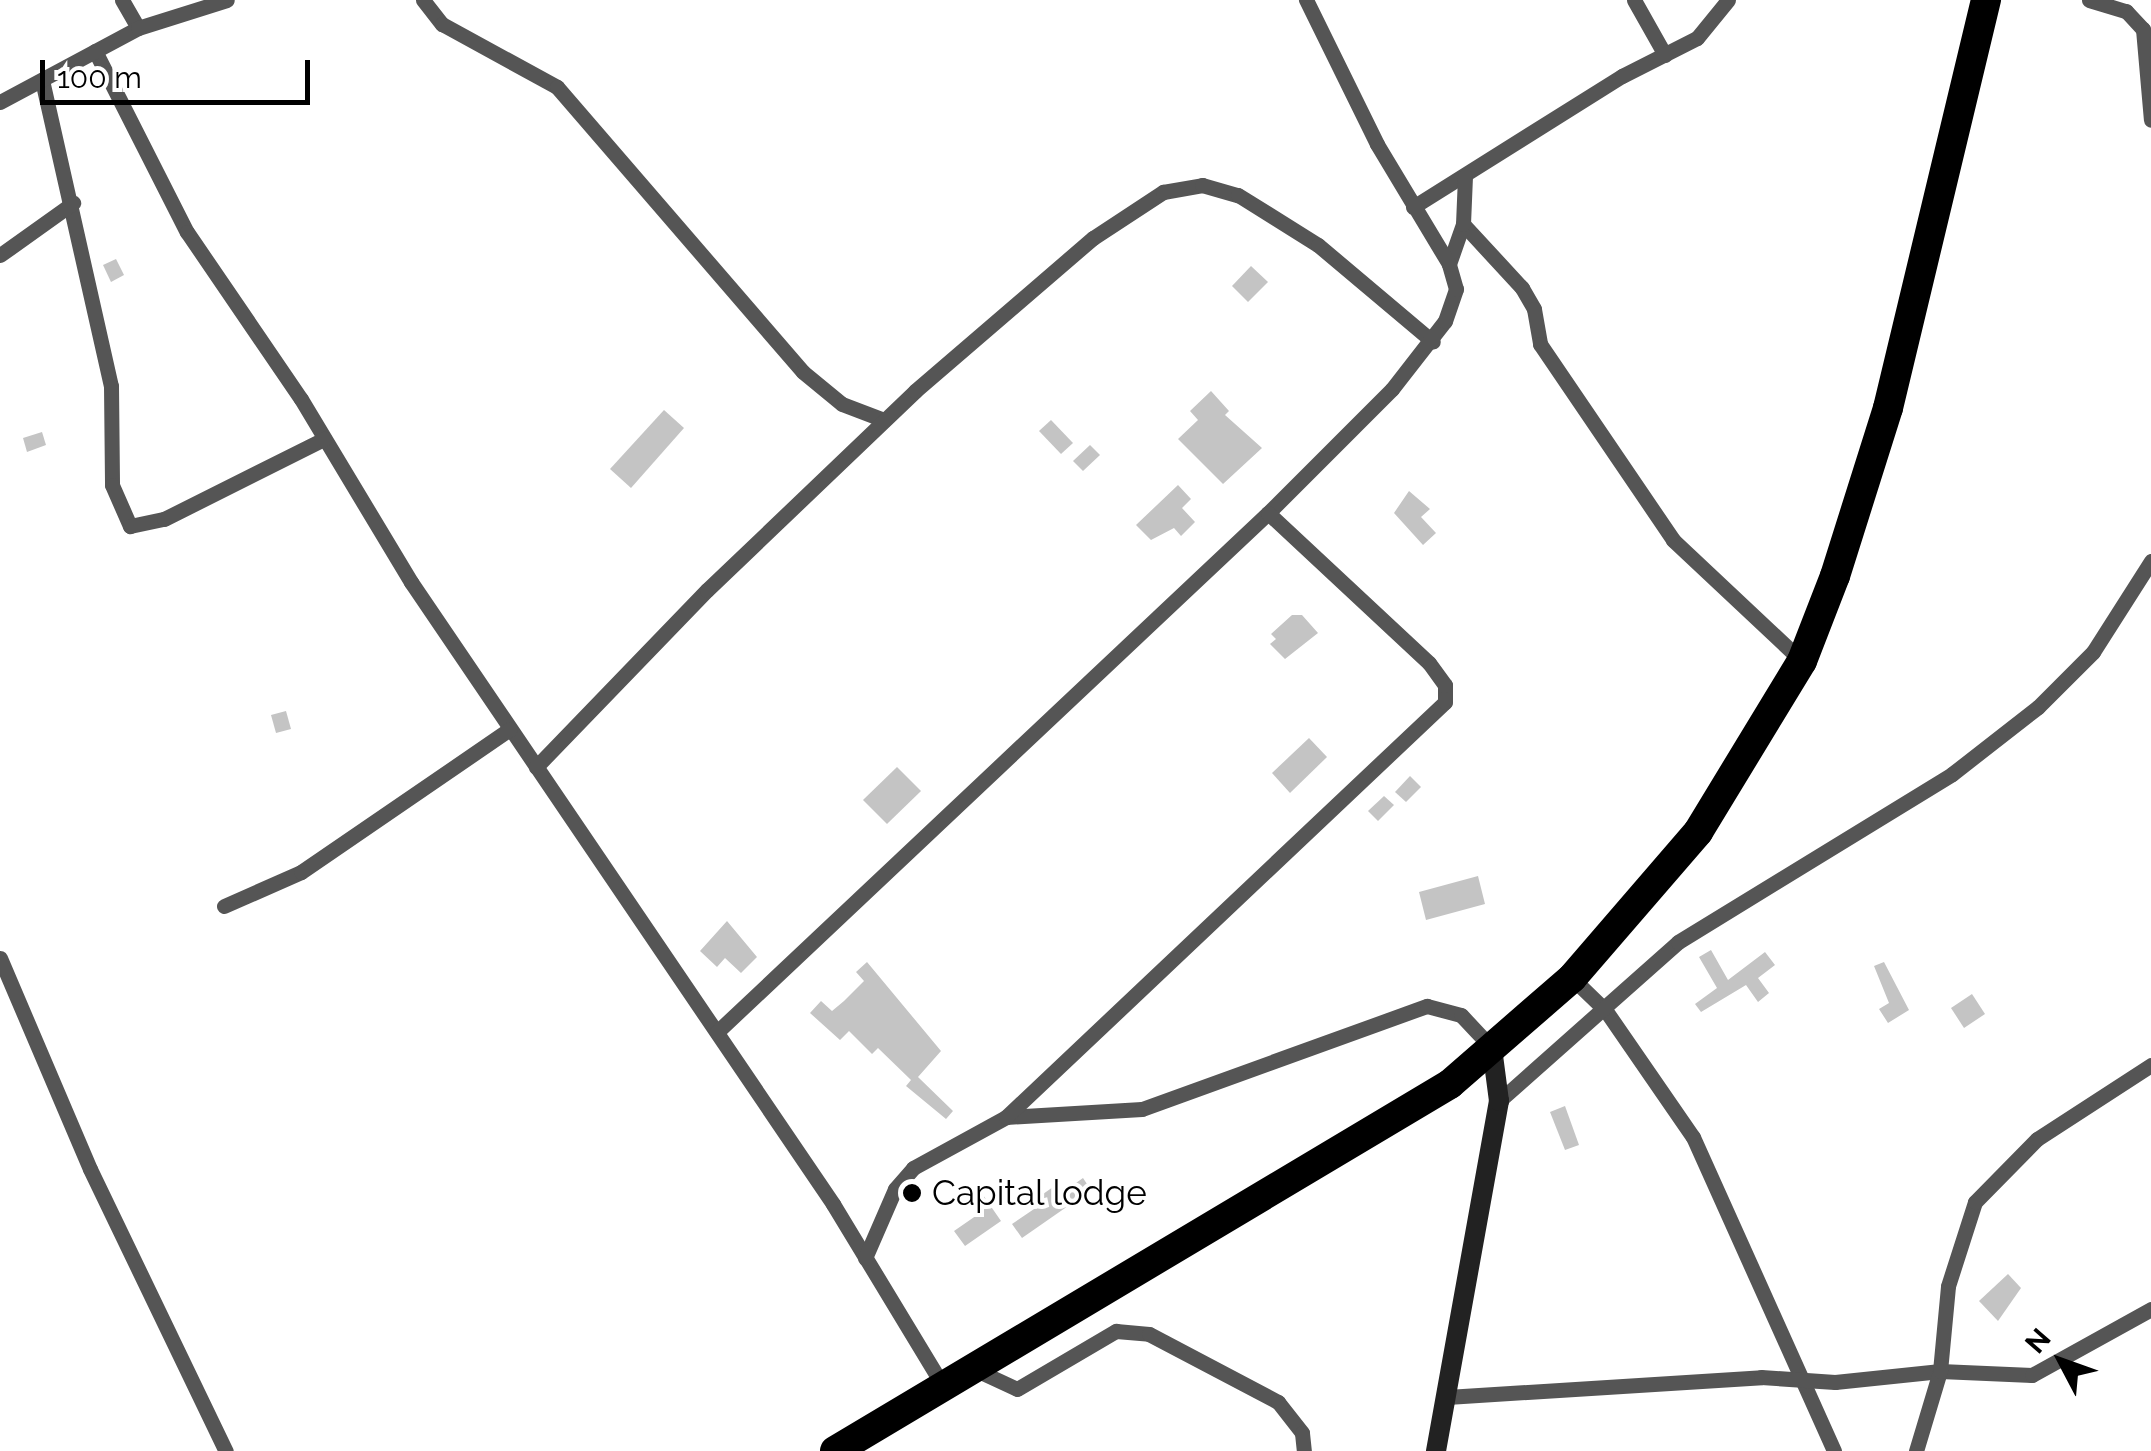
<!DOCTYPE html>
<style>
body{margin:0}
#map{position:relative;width:2151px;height:1451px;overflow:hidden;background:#fff;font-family:Raleway,sans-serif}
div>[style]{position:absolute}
.building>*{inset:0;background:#c4c4c4}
.street>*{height:15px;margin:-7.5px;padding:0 7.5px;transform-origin:7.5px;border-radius:7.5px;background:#555}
.secondary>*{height:20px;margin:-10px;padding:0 10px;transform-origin:10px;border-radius:10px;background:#222}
.highway>*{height:30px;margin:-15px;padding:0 15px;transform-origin:15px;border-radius:15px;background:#000}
.dots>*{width:28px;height:28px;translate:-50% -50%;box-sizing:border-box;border:5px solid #fff;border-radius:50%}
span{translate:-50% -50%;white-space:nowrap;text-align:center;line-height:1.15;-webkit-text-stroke:8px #fff;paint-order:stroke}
.poi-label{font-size:35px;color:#000}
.left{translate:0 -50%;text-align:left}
.north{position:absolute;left:2011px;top:1311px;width:100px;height:100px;-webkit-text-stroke:8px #fff;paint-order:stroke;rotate:311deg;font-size:28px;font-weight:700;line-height:40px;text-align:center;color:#000}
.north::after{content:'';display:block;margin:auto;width:35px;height:45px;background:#000;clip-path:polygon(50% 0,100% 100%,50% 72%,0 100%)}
.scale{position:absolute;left:40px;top:60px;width:270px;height:45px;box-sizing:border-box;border:5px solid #000;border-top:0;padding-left:12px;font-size:30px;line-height:35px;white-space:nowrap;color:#000;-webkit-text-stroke:8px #fff;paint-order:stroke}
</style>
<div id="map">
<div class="building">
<div style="clip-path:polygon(116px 259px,124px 275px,111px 282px,103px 265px)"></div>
<div style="clip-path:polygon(1251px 266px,1268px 282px,1248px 302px,1232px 286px)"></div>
<div style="clip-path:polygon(1211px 391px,1229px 411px,1225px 415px,1262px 448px,1223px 484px,1178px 439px,1198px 420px,1190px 411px)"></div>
<div style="clip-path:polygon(664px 410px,684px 428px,631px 488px,610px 469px)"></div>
<div style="clip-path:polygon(1051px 420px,1073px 443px,1061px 454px,1039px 431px)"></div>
<div style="clip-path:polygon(42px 432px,46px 445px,27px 452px,23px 438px)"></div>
<div style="clip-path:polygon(1090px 445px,1100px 455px,1083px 471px,1073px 461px)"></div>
<div style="clip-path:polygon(1178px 485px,1191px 499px,1182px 508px,1195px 522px,1181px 536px,1174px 528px,1151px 540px,1136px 525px)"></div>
<div style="clip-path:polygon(1409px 491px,1430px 509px,1421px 517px,1436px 533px,1423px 545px,1394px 513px)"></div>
<div style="clip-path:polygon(1292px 615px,1302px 615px,1318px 633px,1285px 659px,1270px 644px,1276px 639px,1271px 634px)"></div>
<div style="clip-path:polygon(286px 711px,291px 729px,276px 733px,271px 715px)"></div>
<div style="clip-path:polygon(1309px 738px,1327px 757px,1290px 793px,1272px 773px)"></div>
<div style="clip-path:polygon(897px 767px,921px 791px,887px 824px,863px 800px)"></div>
<div style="clip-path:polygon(1410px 776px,1421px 787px,1406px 802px,1395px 792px)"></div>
<div style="clip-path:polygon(1384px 796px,1394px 805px,1378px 821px,1368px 811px)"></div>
<div style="clip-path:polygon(1478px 876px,1485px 904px,1426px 920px,1419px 892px)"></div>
<div style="clip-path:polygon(727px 921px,757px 957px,741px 973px,725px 958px,717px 967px,700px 951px)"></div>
<div style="clip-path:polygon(1711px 950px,1728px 980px,1765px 952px,1775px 965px,1758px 978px,1769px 993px,1758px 1002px,1746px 985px,1701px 1012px,1695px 1004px,1717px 988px,1699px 957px)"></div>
<div style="clip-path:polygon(867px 962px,941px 1051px,918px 1077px,953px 1111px,946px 1119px,906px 1086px,911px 1080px,878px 1048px,872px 1054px,849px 1031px,840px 1040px,810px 1013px,821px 1001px,832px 1011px,844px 1001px,864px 981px,856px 972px)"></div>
<div style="clip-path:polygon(1884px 962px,1909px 1010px,1888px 1023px,1879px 1009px,1889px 1003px,1874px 966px)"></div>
<div style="clip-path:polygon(1972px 994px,1985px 1014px,1964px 1028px,1951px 1008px)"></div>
<div style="clip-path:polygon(1565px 1106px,1579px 1145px,1565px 1150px,1550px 1112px)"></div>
<div style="clip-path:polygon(1083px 1178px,1091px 1190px,1022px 1238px,1012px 1224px,1040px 1205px,1036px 1199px,1053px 1187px,1059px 1195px)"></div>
<div style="clip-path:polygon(974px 1182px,1001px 1221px,965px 1246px,954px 1231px,980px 1213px)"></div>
<div style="clip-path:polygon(2008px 1274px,2021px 1288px,1998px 1321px,1979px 1301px)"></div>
</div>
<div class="street">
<div style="left:122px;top:0;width:32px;rotate:60deg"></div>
<div style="left:423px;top:0;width:31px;rotate:52deg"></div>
<div style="left:442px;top:24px;width:131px;rotate:28.7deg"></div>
<div style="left:557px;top:87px;width:376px;rotate:49.2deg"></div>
<div style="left:803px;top:372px;width:50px;rotate:39.4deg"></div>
<div style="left:842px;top:404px;width:45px;rotate:20.9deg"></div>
<div style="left:1634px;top:0;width:63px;rotate:60.6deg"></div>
<div style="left:2089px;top:0;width:39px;rotate:17deg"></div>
<div style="left:2126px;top:11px;width:25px;rotate:47deg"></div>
<div style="left:2143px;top:29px;width:91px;rotate:85deg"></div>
<div style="left:95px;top:51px;width:203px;rotate:63.1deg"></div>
<div style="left:187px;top:232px;width:202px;rotate:55.7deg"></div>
<div style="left:301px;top:399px;width:214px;rotate:59deg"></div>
<div style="left:411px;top:582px;width:752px;rotate:55.84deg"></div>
<div style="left:833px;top:1204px;width:214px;rotate:58.8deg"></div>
<div style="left:42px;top:80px;width:314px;rotate:77.3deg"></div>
<div style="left:111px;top:386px;width:99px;rotate:89.4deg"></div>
<div style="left:112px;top:485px;width:45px;rotate:66.3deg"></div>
<div style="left:130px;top:526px;width:35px;rotate:-12deg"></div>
<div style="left:164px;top:519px;width:179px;rotate:-26.6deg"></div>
<div style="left:0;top:102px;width:157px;rotate:-28.2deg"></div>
<div style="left:138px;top:28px;width:93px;rotate:-17.5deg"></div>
<div style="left:1413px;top:207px;width:247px;rotate:-32.1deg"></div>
<div style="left:1622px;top:76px;width:84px;rotate:-26.9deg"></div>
<div style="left:1697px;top:38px;width:49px;rotate:-50.8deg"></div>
<div style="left:1463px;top:224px;width:87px;rotate:47.3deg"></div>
<div style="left:1522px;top:288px;width:24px;rotate:60deg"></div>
<div style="left:1534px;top:309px;width:36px;rotate:80deg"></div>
<div style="left:1540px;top:344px;width:237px;rotate:55.8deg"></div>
<div style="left:1673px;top:540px;width:177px;rotate:43.2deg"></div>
<div style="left:0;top:255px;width:90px;rotate:-35.5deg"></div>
<div style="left:1449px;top:264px;width:42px;rotate:-70.7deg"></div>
<div style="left:1463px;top:224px;width:48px;rotate:-87.6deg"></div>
<div style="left:536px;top:767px;width:246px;rotate:-46deg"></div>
<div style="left:707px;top:590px;width:288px;rotate:-43.7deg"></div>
<div style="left:915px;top:391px;width:235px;rotate:-40.7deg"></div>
<div style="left:1093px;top:238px;width:84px;rotate:-33.3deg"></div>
<div style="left:1163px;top:192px;width:40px;rotate:-10deg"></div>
<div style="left:1202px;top:185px;width:37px;rotate:16deg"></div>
<div style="left:1238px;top:195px;width:94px;rotate:32deg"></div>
<div style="left:1318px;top:245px;width:150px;rotate:40.1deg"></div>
<div style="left:224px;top:906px;width:84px;rotate:-23.8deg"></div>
<div style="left:301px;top:872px;width:253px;rotate:-34.4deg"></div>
<div style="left:0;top:958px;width:229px;rotate:66.9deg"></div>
<div style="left:90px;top:1169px;width:313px;rotate:64.3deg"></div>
<div style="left:1572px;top:978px;width:47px;rotate:44.1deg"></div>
<div style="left:1606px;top:1011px;width:153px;rotate:55.4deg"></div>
<div style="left:1693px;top:1137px;width:344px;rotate:65.8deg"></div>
<div style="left:717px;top:1032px;width:757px;rotate:-43.29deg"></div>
<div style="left:1268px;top:513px;width:175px;rotate:-45deg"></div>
<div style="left:1392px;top:389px;width:86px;rotate:-52.1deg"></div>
<div style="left:1445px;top:321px;width:34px;rotate:-71deg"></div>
<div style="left:1456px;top:289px;width:26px;rotate:-106deg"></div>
<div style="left:1449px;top:264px;width:140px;rotate:-121deg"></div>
<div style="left:1377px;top:144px;width:161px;rotate:-116.2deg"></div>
<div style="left:1499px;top:1101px;width:239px;rotate:-41.6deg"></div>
<div style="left:1678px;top:942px;width:321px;rotate:-31.5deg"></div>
<div style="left:1952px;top:774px;width:109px;rotate:-37.9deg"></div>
<div style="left:2038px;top:707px;width:78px;rotate:-45deg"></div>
<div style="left:2093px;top:652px;width:108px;rotate:-57.5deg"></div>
<div style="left:1006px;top:1117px;width:136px;rotate:-3.4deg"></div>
<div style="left:1142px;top:1109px;width:303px;rotate:-19.9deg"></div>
<div style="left:1427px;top:1006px;width:35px;rotate:15deg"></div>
<div style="left:1461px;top:1015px;width:45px;rotate:46.8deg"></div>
<div style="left:865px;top:1258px;width:75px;rotate:-66.5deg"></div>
<div style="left:895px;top:1189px;width:28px;rotate:-49deg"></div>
<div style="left:913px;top:1168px;width:106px;rotate:-28.7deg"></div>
<div style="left:1006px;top:1117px;width:604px;rotate:-43.39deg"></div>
<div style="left:1445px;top:702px;width:17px;rotate:-90deg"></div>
<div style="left:1445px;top:685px;width:27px;rotate:-126deg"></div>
<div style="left:1429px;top:663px;width:220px;rotate:-137deg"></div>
<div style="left:974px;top:1369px;width:47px;rotate:24.9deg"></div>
<div style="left:1017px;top:1389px;width:115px;rotate:-30.4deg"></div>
<div style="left:1116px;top:1331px;width:33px;rotate:5deg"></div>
<div style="left:1149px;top:1334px;width:146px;rotate:27.8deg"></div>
<div style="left:1278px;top:1402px;width:39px;rotate:52deg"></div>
<div style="left:1302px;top:1433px;width:18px;rotate:84deg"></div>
<div style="left:1447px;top:1397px;width:315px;rotate:-3.6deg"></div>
<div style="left:1761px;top:1377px;width:74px;rotate:3.9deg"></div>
<div style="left:1835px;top:1382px;width:106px;rotate:-6deg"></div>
<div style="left:1940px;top:1371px;width:92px;rotate:2.5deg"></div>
<div style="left:2032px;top:1375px;width:136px;rotate:-29deg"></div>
<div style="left:1916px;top:1451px;width:84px;rotate:-73.3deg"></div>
<div style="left:1940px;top:1371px;width:85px;rotate:-84.6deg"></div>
<div style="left:1948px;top:1286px;width:88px;rotate:-72.2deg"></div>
<div style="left:1975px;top:1202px;width:88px;rotate:-45.5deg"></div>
<div style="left:2037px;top:1139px;width:136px;rotate:-33deg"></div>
</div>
<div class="secondary">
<div style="left:1436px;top:1451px;width:356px;rotate:-79.8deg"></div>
<div style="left:1499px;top:1101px;width:53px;rotate:-97.5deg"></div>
</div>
<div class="highway">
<div style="left:835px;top:1451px;width:716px;rotate:-30.83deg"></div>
<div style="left:1450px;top:1084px;width:162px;rotate:-41deg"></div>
<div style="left:1572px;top:978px;width:193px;rotate:-49.2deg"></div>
<div style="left:1698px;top:832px;width:200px;rotate:-58.7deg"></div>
<div style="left:1802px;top:661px;width:91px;rotate:-68.8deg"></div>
<div style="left:1835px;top:576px;width:176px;rotate:-72.5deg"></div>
<div style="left:1888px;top:408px;width:420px;rotate:-76.5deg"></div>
</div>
<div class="dots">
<div style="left:912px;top:1193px;background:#000"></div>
</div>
<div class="poi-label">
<span class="left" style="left:932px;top:1193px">Capital lodge</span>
</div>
<div class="north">N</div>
<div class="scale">100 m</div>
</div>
